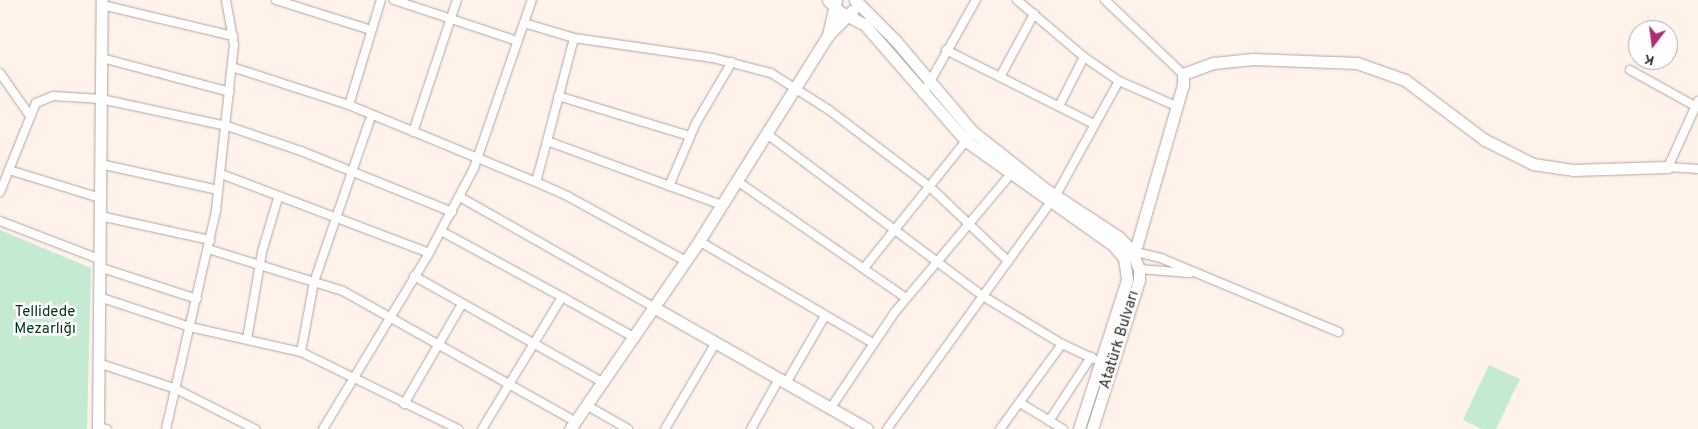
<!DOCTYPE html>
<meta charset="utf-8">
<style>
body{margin:0}
#map{position:relative;width:1698px;height:429px;overflow:hidden;background:#fef2eb;font-family:Overpass,sans-serif}
div>[style]{position:absolute}
.green>*{inset:0;background:#c4ead2}
.roads{filter:drop-shadow(0 0 1px #b4a59e) drop-shadow(0 0 1px #b4a59e)}
.street>*{height:8px;margin:-4px;padding:0 4px;transform-origin:4px;border-radius:4px;background:#fff}
.secondary>*{height:11px;margin:-5.5px;padding:0 5.5px;transform-origin:5.5px;border-radius:5.5px;background:#fff}
span{translate:-50% -50%;white-space:nowrap;text-align:center;line-height:1.15;-webkit-text-stroke:5px #fff;paint-order:stroke}
.park-label{font-size:15px;color:#00341d}
.street-label{font-size:15px;color:#302b28}
.north{position:absolute;left:1628px;top:20px;width:50px;height:50px;box-sizing:border-box;background:#fff;border:1px solid #acaaa9;border-radius:50%;rotate:195deg;font-size:14px;font-weight:700;line-height:20px;text-align:center;color:#302b28}
.north::after{content:'';display:block;margin:auto;width:18px;height:22px;background:#af2c76;clip-path:polygon(50% 0,100% 100%,50% 72%,0 100%)}
</style>
<div id="map">
<div class="green">
<div style="clip-path:polygon(0 230px,91px 268px,87px 429px,0 429px)"></div>
<div style="clip-path:polygon(1489px 365px,1520px 379px,1496px 429px,1482px 429px,1463px 420px)"></div>
</div>
<div class="roads">
<div class="street">
<div style="left:276px;top:0;width:100px;rotate:17.5deg"></div>
<div style="left:394px;top:0;width:130px;rotate:18.4deg"></div>
<div style="left:1017px;top:0;width:88px;rotate:40.4deg"></div>
<div style="left:1084px;top:57px;width:42px;rotate:34.4deg"></div>
<div style="left:1119px;top:81px;width:62px;rotate:23.7deg"></div>
<div style="left:1105px;top:0;width:108px;rotate:43.5deg"></div>
<div style="left:102px;top:5px;width:135px;rotate:13.3deg"></div>
<div style="left:524px;top:23px;width:52px;rotate:16.7deg"></div>
<div style="left:574px;top:38px;width:140px;rotate:8.2deg"></div>
<div style="left:713px;top:58px;width:60px;rotate:14.5deg"></div>
<div style="left:771px;top:73px;width:69px;rotate:32.5deg"></div>
<div style="left:829px;top:110px;width:127px;rotate:37.3deg"></div>
<div style="left:930px;top:187px;width:108px;rotate:43.5deg"></div>
<div style="left:946px;top:50px;width:165px;rotate:26.6deg"></div>
<div style="left:102px;top:58px;width:132px;rotate:14.9deg"></div>
<div style="left:232px;top:67px;width:123px;rotate:18deg"></div>
<div style="left:349px;top:105px;width:202px;rotate:22.4deg"></div>
<div style="left:536px;top:182px;width:36px;rotate:24deg"></div>
<div style="left:569px;top:197px;width:133px;rotate:28.7deg"></div>
<div style="left:1630px;top:70px;width:74px;rotate:29deg"></div>
<div style="left:0;top:73px;width:52px;rotate:55.1deg"></div>
<div style="left:1000px;top:77px;width:72px;rotate:-61.6deg"></div>
<div style="left:923px;top:94px;width:108px;rotate:-60.6deg"></div>
<div style="left:558px;top:96px;width:138px;rotate:16.9deg"></div>
<div style="left:1698px;top:101px;width:72px;rotate:114.4deg"></div>
<div style="left:1668px;top:167px;width:30px;rotate:4deg"></div>
<div style="left:349px;top:105px;width:110px;rotate:-73.1deg"></div>
<div style="left:1059px;top:106px;width:55px;rotate:-63deg"></div>
<div style="left:413px;top:132px;width:139px;rotate:-71.6deg"></div>
<div style="left:767px;top:134px;width:270px;rotate:36.9deg"></div>
<div style="left:983px;top:296px;width:92px;rotate:31.3deg"></div>
<div style="left:1062px;top:344px;width:105px;rotate:126.1deg"></div>
<div style="left:547px;top:141px;width:106px;rotate:-75.3deg"></div>
<div style="left:100px;top:164px;width:121px;rotate:12.4deg"></div>
<div style="left:9px;top:170px;width:95px;rotate:17.1deg"></div>
<div style="left:221px;top:174px;width:222px;rotate:20.8deg"></div>
<div style="left:737px;top:181px;width:206px;rotate:34.7deg"></div>
<div style="left:536px;top:182px;width:42px;rotate:-75deg"></div>
<div style="left:547px;top:141px;width:186px;rotate:20.1deg"></div>
<div style="left:669px;top:186px;width:69px;rotate:-66.8deg"></div>
<div style="left:696px;top:123px;width:71px;rotate:-59.5deg"></div>
<div style="left:0;top:192px;width:96px;rotate:-68deg"></div>
<div style="left:36px;top:103px;width:18px;rotate:-22deg"></div>
<div style="left:53px;top:96px;width:48px;rotate:3.6deg"></div>
<div style="left:101px;top:99px;width:129px;rotate:12.1deg"></div>
<div style="left:227px;top:126px;width:78px;rotate:18.7deg"></div>
<div style="left:301px;top:151px;width:163px;rotate:22deg"></div>
<div style="left:460px;top:197px;width:224px;rotate:29.6deg"></div>
<div style="left:100px;top:216px;width:113px;rotate:12.3deg"></div>
<div style="left:0;top:221px;width:106px;rotate:21deg"></div>
<div style="left:441px;top:231px;width:138px;rotate:28.6deg"></div>
<div style="left:562px;top:297px;width:154px;rotate:121.2deg"></div>
<div style="left:699px;top:241px;width:202px;rotate:30.4deg"></div>
<div style="left:208px;top:249px;width:141px;rotate:17.3deg"></div>
<div style="left:343px;top:291px;width:267px;rotate:29.3deg"></div>
<div style="left:1132px;top:251px;width:32px;rotate:14deg"></div>
<div style="left:1163px;top:259px;width:190px;rotate:22.6deg"></div>
<div style="left:99px;top:267px;width:103px;rotate:18.1deg"></div>
<div style="left:864px;top:268px;width:168px;rotate:-51.3deg"></div>
<div style="left:1139px;top:269px;width:51px;rotate:4.5deg"></div>
<div style="left:414px;top:276px;width:218px;rotate:29.4deg"></div>
<div style="left:99px;top:297px;width:96px;rotate:18.2deg"></div>
<div style="left:190px;top:327px;width:114px;rotate:12.7deg"></div>
<div style="left:301px;top:352px;width:71px;rotate:-79.5deg"></div>
<div style="left:314px;top:282px;width:176px;rotate:-71deg"></div>
<div style="left:562px;top:297px;width:84px;rotate:29.3deg"></div>
<div style="left:247px;top:339px;width:88px;rotate:-80.2deg"></div>
<div style="left:262px;top:252px;width:56px;rotate:-73.5deg"></div>
<div style="left:1062px;top:344px;width:35px;rotate:25deg"></div>
<div style="left:301px;top:352px;width:175px;rotate:26.1deg"></div>
<div style="left:98px;top:363px;width:82px;rotate:18.4deg"></div>
<div style="left:176px;top:389px;width:89px;rotate:26.9deg"></div>
<div style="left:786px;top:383px;width:78px;rotate:-59.8deg"></div>
<div style="left:1020px;top:403px;width:50px;rotate:31.2deg"></div>
<div style="left:404px;top:404px;width:116px;rotate:-59.9deg"></div>
<div style="left:588px;top:406px;width:46px;rotate:29.9deg"></div>
<div style="left:830px;top:409px;width:117px;rotate:-56.2deg"></div>
<div style="left:895px;top:312px;width:179px;rotate:-50deg"></div>
<div style="left:1049px;top:421px;width:77px;rotate:-56.7deg"></div>
<div style="left:98px;top:427px;width:9px;rotate:13deg"></div>
<div style="left:166px;top:429px;width:225px;rotate:-77.1deg"></div>
<div style="left:216px;top:210px;width:166px;rotate:-83.8deg"></div>
<div style="left:234px;top:45px;width:46px;rotate:-100.1deg"></div>
<div style="left:323px;top:429px;width:205px;rotate:-58.9deg"></div>
<div style="left:429px;top:253px;width:96px;rotate:-62.1deg"></div>
<div style="left:474px;top:168px;width:178px;rotate:-71deg"></div>
<div style="left:665px;top:429px;width:99px;rotate:-59.5deg"></div>
<div style="left:751px;top:429px;width:57px;rotate:-60.8deg"></div>
<div style="left:887px;top:429px;width:289px;rotate:-54.2deg"></div>
<div style="left:1056px;top:195px;width:130px;rotate:-61.1deg"></div>
</div>
<div class="secondary">
<div style="left:828px;top:0;width:17px;rotate:45deg"></div>
<div style="left:840px;top:12px;width:27px;rotate:27deg"></div>
<div style="left:864px;top:24px;width:155px;rotate:48.9deg"></div>
<div style="left:966px;top:141px;width:180px;rotate:35.3deg"></div>
<div style="left:1113px;top:245px;width:17px;rotate:50deg"></div>
<div style="left:1124px;top:258px;width:22px;rotate:82deg"></div>
<div style="left:1127px;top:280px;width:157px;rotate:107.9deg"></div>
<div style="left:855px;top:0;width:57px;rotate:45deg"></div>
<div style="left:895px;top:40px;width:119px;rotate:49.8deg"></div>
<div style="left:972px;top:131px;width:92px;rotate:38.4deg"></div>
<div style="left:1044px;top:188px;width:90px;rotate:33.2deg"></div>
<div style="left:1119px;top:237px;width:19px;rotate:47deg"></div>
<div style="left:1132px;top:251px;width:19px;rotate:69deg"></div>
<div style="left:1139px;top:269px;width:11px;rotate:90deg"></div>
<div style="left:1139px;top:280px;width:156px;rotate:107.5deg"></div>
<div style="left:828px;top:35px;width:36px;rotate:-77deg"></div>
<div style="left:1124px;top:258px;width:19px;rotate:-47deg"></div>
<div style="left:1137px;top:244px;width:166px;rotate:-73.9deg"></div>
<div style="left:1183px;top:85px;width:11px;rotate:-90deg"></div>
<div style="left:1183px;top:74px;width:33px;rotate:-20deg"></div>
<div style="left:1214px;top:63px;width:39px;rotate:-6deg"></div>
<div style="left:1253px;top:59px;width:104px;rotate:2.2deg"></div>
<div style="left:1357px;top:63px;width:51px;rotate:19.5deg"></div>
<div style="left:1405px;top:80px;width:100px;rotate:36.9deg"></div>
<div style="left:1485px;top:140px;width:54px;rotate:26.6deg"></div>
<div style="left:1533px;top:164px;width:40px;rotate:8.5deg"></div>
<div style="left:1573px;top:170px;width:95px;rotate:-1.8deg"></div>
<div style="left:655px;top:308px;width:244px;rotate:29.7deg"></div>
<div style="left:98px;top:429px;width:429px;rotate:-89.5deg"></div>
<div style="left:570px;top:429px;width:228px;rotate:-55.5deg"></div>
<div style="left:699px;top:241px;width:243px;rotate:-57.9deg"></div>
<div style="left:828px;top:35px;width:35px;rotate:-45deg"></div>
</div>
</div>
<div class="park-label">
<span style="left:45px;top:321px">Tellidede<br>Mezarlığı</span>
</div>
<div class="street-label">
<span style="left:1120px;top:340px;rotate:-73deg">Atatürk Bulvarı</span>
</div>
<div class="north">K</div>
</div>
